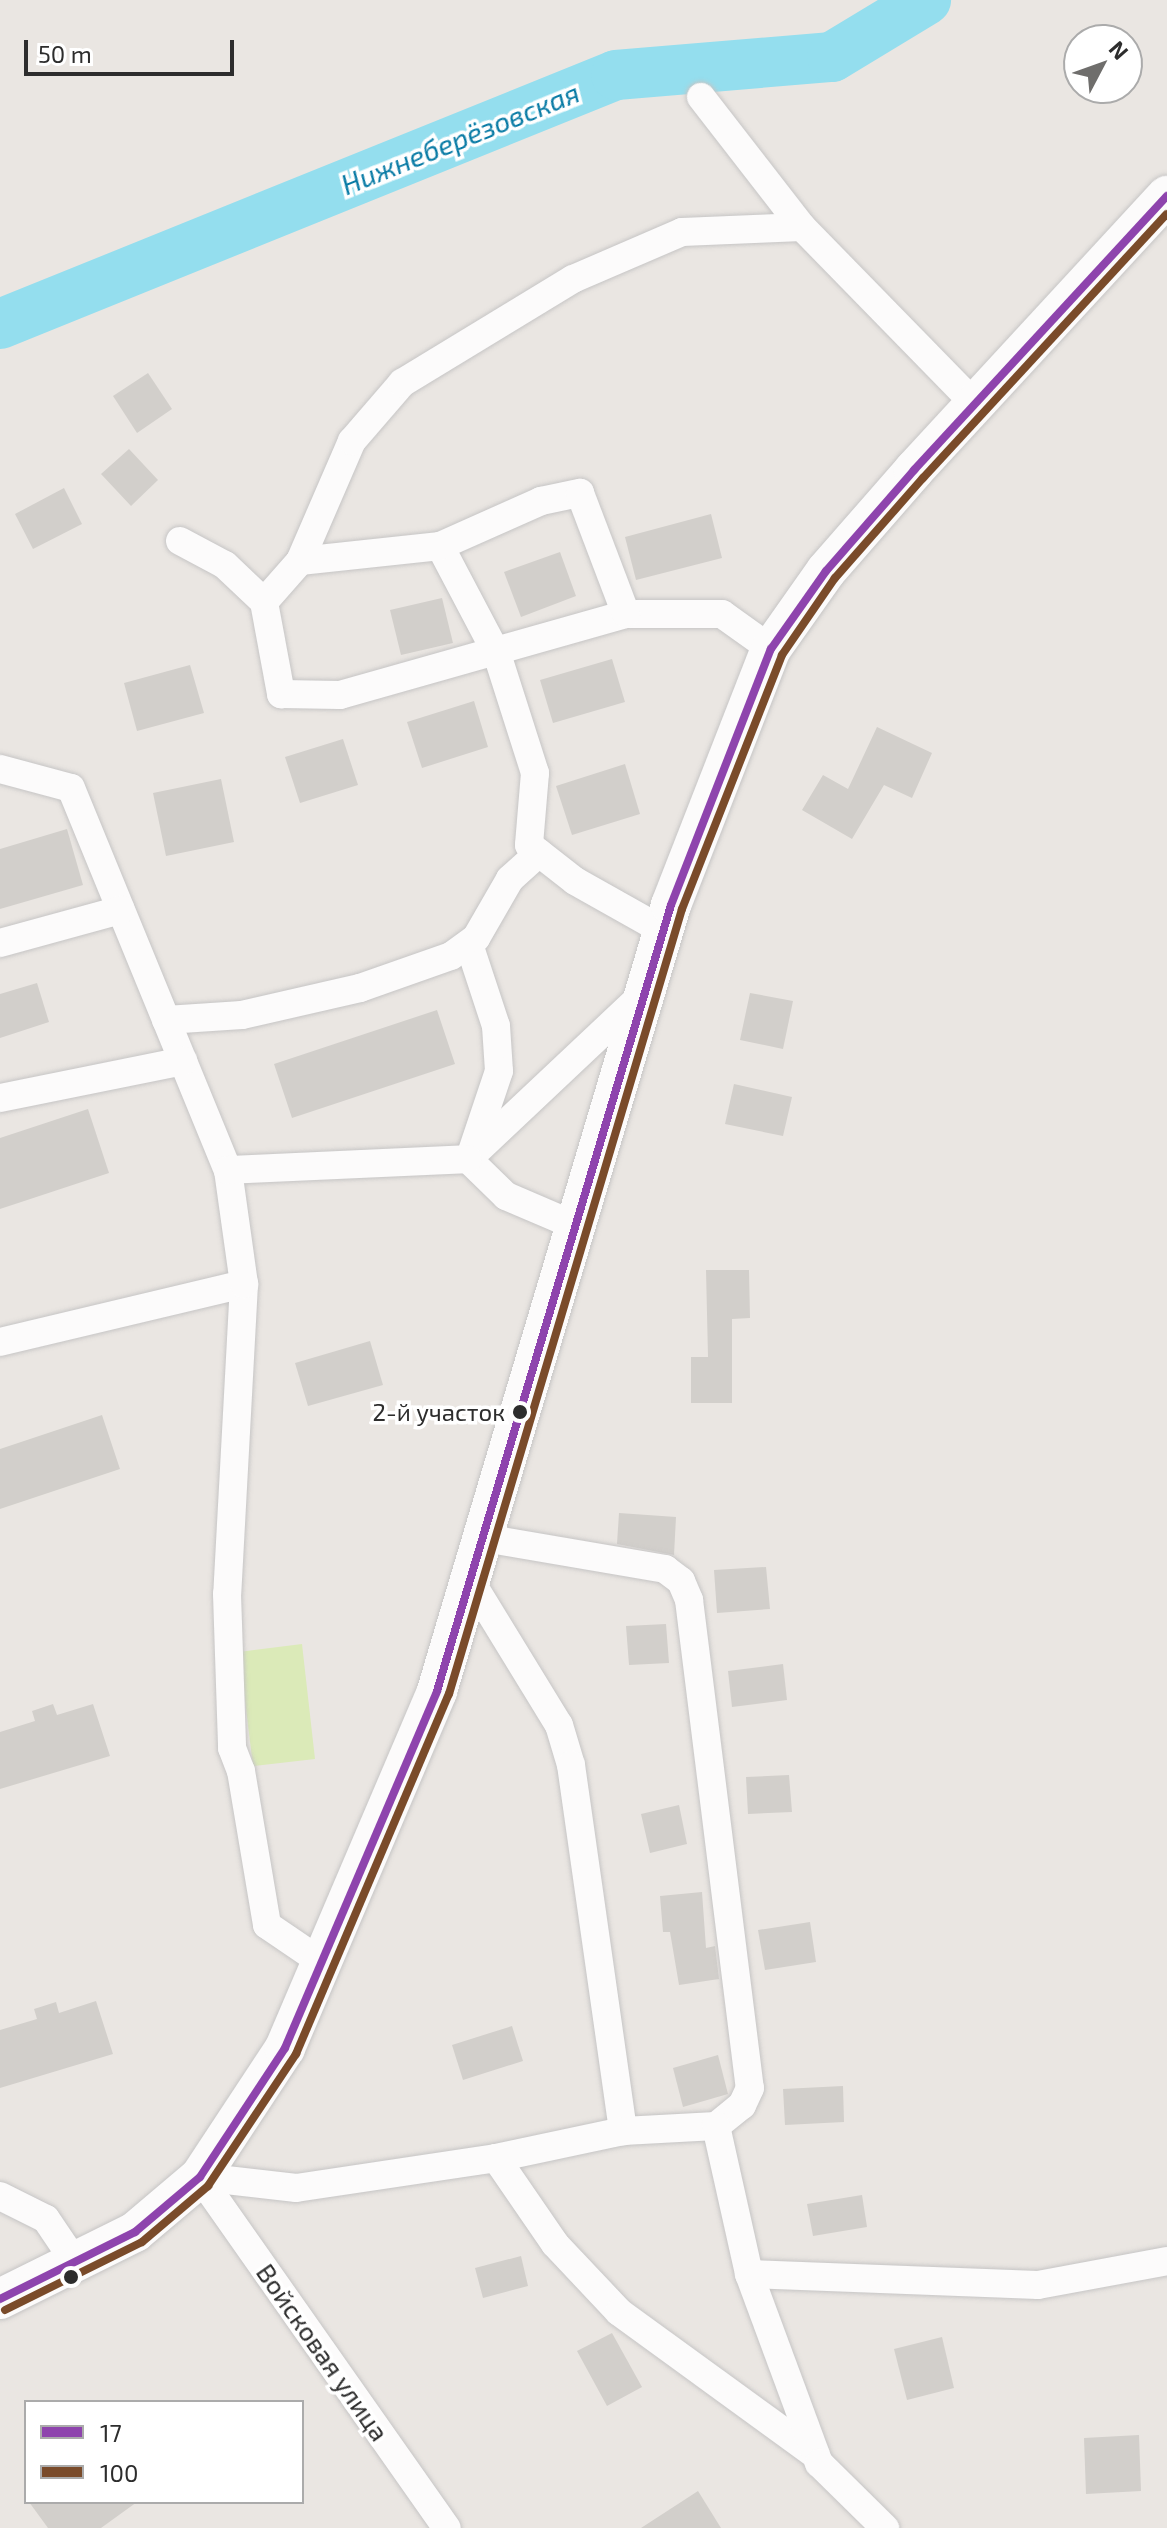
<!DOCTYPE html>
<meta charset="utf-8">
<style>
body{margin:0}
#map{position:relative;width:1167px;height:2528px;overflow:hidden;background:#eae6e2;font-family:"Exo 2",sans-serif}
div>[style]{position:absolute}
.pitch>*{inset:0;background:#dbeab8}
.river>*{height:50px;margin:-25px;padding:0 25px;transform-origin:25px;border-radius:25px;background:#94deee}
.building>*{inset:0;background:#d2cfcb}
.roads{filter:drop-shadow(0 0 2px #c6c5c5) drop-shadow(0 0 2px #c6c5c5)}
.street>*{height:28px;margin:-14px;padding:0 14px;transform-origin:14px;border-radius:14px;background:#fcfbfb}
.secondary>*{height:40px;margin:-20px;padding:0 20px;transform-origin:20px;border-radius:20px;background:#fcfbfb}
.bus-1>*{height:8px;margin:-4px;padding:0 4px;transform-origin:4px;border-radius:4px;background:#8e44ad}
.bus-2>*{height:8px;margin:-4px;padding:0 4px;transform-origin:4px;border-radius:4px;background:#7a4b2a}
.dots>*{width:22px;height:22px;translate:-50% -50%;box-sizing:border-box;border:4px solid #fff;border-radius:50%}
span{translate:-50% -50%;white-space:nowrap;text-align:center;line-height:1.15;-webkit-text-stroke:7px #fff;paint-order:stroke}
.bus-label{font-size:24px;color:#2d2d2d}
.right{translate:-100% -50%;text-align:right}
.street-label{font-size:26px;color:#2d2d2d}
.water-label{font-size:28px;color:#097ba5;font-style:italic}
.legend{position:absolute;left:24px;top:2400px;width:280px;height:104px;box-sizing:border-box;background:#fff;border:2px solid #ababab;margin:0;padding:10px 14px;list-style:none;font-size:24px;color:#2d2d2d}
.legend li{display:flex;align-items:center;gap:16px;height:40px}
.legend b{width:40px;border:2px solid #ababab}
.north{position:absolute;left:1063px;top:24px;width:80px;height:80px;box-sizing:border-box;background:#fff;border:2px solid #ababab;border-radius:50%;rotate:49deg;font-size:22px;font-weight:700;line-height:32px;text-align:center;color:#2d2d2d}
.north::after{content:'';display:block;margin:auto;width:28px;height:36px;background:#6f6e6c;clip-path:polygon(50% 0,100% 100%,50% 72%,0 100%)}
.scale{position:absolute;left:24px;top:40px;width:210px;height:36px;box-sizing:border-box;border:4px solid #2d2d2d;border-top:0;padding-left:10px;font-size:24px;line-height:28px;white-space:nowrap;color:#2d2d2d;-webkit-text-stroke:6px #fff;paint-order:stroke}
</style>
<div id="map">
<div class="pitch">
<div style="clip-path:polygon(302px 1644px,315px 1759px,253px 1766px,239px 1652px)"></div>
</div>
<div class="river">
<div style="left:0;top:324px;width:664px;rotate:-22.01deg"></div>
<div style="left:616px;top:75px;width:217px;rotate:-4.8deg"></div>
<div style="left:832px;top:57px;width:110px;rotate:-31.2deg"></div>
</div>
<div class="building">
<div style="clip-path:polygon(148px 373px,172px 409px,137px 433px,113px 396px)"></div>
<div style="clip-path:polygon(129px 449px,158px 480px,131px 506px,101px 474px)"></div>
<div style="clip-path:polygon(64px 488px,82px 524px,33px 549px,15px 514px)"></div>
<div style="clip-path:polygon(711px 514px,722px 558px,636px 580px,625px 537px)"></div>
<div style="clip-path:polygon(560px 552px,576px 596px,521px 617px,504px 572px)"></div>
<div style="clip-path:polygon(442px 598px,453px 643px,401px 655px,390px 610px)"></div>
<div style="clip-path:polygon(612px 659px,625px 702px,553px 723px,540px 680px)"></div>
<div style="clip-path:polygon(190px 665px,204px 713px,137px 731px,124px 683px)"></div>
<div style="clip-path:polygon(474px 701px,488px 747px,422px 768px,407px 722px)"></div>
<div style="clip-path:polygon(877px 727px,932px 753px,912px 798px,884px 785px,852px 839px,802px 810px,823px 775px,848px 789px)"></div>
<div style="clip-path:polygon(343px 739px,358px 785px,300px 803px,285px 757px)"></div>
<div style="clip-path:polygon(625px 764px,640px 814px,572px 835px,556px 786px)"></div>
<div style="clip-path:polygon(221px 779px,234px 842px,166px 856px,153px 793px)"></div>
<div style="clip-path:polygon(67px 829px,83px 885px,0 909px,0 849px)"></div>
<div style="clip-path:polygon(37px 983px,49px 1022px,0 1038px,0 994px)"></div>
<div style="clip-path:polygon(750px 993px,793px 1001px,783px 1049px,740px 1040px)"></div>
<div style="clip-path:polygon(437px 1010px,455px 1064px,292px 1118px,274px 1064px)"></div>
<div style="clip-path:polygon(734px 1084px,792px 1097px,783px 1136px,725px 1124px)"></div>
<div style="clip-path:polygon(88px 1109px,109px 1173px,0 1209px,0 1138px)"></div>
<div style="clip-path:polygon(706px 1270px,749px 1270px,750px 1318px,732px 1319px,732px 1403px,691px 1403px,691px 1357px,708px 1357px)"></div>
<div style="clip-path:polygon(370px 1341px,383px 1385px,308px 1406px,295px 1363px)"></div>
<div style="clip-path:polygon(102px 1415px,120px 1469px,0 1509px,0 1449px)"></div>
<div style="clip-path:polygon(619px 1513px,676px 1517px,674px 1555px,617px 1544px)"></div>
<div style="clip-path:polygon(766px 1567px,770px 1609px,717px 1613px,714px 1570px)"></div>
<div style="clip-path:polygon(666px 1624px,669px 1663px,629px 1665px,626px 1626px)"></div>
<div style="clip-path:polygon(783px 1664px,787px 1700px,732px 1707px,728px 1671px)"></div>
<div style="clip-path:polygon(53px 1704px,57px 1715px,93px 1704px,110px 1756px,0 1789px,0 1732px,35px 1721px,32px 1711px)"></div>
<div style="clip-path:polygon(789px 1775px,792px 1812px,748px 1814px,746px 1777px)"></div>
<div style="clip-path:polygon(679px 1805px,687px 1844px,650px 1853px,641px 1814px)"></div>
<div style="clip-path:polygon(702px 1892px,706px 1948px,715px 1946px,719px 1979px,679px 1985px,670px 1932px,663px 1932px,660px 1896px)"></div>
<div style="clip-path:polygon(810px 1922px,816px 1962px,765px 1970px,758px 1930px)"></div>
<div style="clip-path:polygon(96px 2001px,113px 2054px,0 2088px,0 2030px,37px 2019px,34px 2009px,56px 2002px,59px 2013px)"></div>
<div style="clip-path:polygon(512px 2026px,523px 2061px,463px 2080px,452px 2045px)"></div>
<div style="clip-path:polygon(718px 2055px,728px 2094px,683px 2107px,673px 2068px)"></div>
<div style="clip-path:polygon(843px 2086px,844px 2122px,785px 2125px,783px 2089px)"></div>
<div style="clip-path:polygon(862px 2195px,867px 2227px,813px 2236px,807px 2204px)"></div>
<div style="clip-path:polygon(521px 2256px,528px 2286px,483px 2298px,475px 2268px)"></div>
<div style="clip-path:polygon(612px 2333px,642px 2387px,607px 2406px,577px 2351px)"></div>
<div style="clip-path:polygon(942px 2337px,954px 2388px,907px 2400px,894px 2349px)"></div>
<div style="clip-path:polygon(1139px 2435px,1141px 2491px,1086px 2494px,1084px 2438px)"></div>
<div style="clip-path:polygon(698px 2491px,721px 2528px,641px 2528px)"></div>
<div style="clip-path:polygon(29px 2502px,137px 2502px,101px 2528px,48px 2528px)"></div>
</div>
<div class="roads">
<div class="street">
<div style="left:701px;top:97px;width:165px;rotate:52.2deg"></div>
<div style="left:802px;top:227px;width:246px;rotate:45.7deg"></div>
<div style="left:180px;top:541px;width:51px;rotate:28.1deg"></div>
<div style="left:225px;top:565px;width:54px;rotate:43.5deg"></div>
<div style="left:264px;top:602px;width:94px;rotate:79.5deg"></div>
<div style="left:281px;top:694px;width:59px;rotate:1deg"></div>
<div style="left:340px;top:695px;width:297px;rotate:-15.8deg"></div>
<div style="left:626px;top:614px;width:96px"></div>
<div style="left:722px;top:614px;width:60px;rotate:35.5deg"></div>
<div style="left:440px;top:546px;width:122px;rotate:62.2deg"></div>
<div style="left:497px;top:654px;width:125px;rotate:72.3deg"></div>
<div style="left:535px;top:773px;width:72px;rotate:94.8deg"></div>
<div style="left:529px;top:845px;width:58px;rotate:38deg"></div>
<div style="left:575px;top:881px;width:102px;rotate:29.3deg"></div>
<div style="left:300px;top:561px;width:131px;rotate:-66.6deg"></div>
<div style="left:352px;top:441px;width:77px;rotate:-49.2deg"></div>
<div style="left:402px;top:383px;width:200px;rotate:-31.3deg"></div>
<div style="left:573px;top:279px;width:119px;rotate:-23.3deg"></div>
<div style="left:682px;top:232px;width:120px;rotate:-2.4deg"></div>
<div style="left:264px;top:602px;width:55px;rotate:-48.7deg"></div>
<div style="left:300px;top:561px;width:141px;rotate:-6.1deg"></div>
<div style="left:440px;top:546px;width:111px;rotate:-24deg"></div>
<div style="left:541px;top:501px;width:40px;rotate:-12deg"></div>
<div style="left:580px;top:493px;width:129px;rotate:69.2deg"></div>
<div style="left:0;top:769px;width:73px;rotate:15deg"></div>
<div style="left:71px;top:788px;width:413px;rotate:67.7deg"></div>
<div style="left:0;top:943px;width:125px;rotate:-15.3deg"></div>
<div style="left:469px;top:944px;width:86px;rotate:71.8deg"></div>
<div style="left:496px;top:1026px;width:45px;rotate:86.2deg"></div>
<div style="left:499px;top:1071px;width:84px;rotate:108.6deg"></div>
<div style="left:166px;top:1020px;width:76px;rotate:-3.8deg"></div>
<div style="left:242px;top:1015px;width:121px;rotate:-12.9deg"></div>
<div style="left:360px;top:988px;width:96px;rotate:-19.4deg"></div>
<div style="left:451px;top:956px;width:31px;rotate:-36deg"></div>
<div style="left:476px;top:938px;width:68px;rotate:-60deg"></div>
<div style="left:510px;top:879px;width:39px;rotate:-42deg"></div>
<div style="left:0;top:1098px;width:187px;rotate:-11.4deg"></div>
<div style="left:468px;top:1159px;width:239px;rotate:-43.3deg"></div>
<div style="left:468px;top:1159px;width:53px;rotate:44.2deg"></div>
<div style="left:506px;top:1196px;width:74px;rotate:23.1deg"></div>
<div style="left:244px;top:1284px;width:310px;rotate:93.1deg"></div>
<div style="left:227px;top:1594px;width:154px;rotate:88.1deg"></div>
<div style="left:232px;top:1748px;width:25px;rotate:69deg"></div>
<div style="left:241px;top:1771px;width:156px;rotate:80.4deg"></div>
<div style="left:267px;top:1925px;width:68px;rotate:34.2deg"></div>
<div style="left:0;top:1342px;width:251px;rotate:-13.4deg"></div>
<div style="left:244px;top:1284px;width:115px;rotate:-98deg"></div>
<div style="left:228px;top:1170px;width:240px;rotate:-2.6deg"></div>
<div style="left:484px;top:1538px;width:184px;rotate:9.7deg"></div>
<div style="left:665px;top:1569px;width:20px;rotate:37deg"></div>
<div style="left:681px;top:1581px;width:21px;rotate:67deg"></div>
<div style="left:689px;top:1600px;width:492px;rotate:82.9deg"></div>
<div style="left:750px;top:2088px;width:19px;rotate:115deg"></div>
<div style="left:742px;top:2105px;width:33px;rotate:141deg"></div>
<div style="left:470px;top:1580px;width:170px;rotate:58.5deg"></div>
<div style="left:559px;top:1725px;width:42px;rotate:73.3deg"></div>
<div style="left:571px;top:1765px;width:370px;rotate:81.9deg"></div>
<div style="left:496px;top:2158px;width:104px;rotate:55.5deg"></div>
<div style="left:555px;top:2244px;width:93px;rotate:46.7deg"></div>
<div style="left:619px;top:2312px;width:243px;rotate:36deg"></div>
<div style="left:200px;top:2177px;width:97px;rotate:6.5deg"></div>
<div style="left:296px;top:2188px;width:202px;rotate:-8.5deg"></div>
<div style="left:496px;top:2158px;width:130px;rotate:-12deg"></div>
<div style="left:623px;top:2131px;width:93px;rotate:-3.1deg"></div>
<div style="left:716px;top:2126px;width:152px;rotate:77.4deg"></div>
<div style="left:749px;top:2274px;width:202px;rotate:69.7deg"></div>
<div style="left:819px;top:2463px;width:93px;rotate:44.6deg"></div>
<div style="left:200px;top:2177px;width:429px;rotate:54.9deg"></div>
<div style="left:0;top:2196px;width:51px;rotate:26.6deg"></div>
<div style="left:46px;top:2219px;width:55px;rotate:56deg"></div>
<div style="left:749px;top:2274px;width:289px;rotate:2.2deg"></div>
<div style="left:1038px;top:2285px;width:131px;rotate:-10.5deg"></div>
</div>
<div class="secondary">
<div style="left:0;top:2299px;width:151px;rotate:-26.4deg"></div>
<div style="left:135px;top:2232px;width:85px;rotate:-40.2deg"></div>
<div style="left:200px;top:2177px;width:154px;rotate:-56.6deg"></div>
<div style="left:285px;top:2048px;width:388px;rotate:-66.9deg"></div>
<div style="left:437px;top:1691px;width:820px;rotate:-73.42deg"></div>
<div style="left:671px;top:905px;width:275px;rotate:-68.7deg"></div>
<div style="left:771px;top:649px;width:95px;rotate:-54.8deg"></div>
<div style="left:826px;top:571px;width:134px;rotate:-48.9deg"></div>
<div style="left:914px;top:470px;width:373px;rotate:-47.3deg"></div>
</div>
</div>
<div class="bus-1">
<div style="left:0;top:2299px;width:151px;rotate:-26.4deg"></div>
<div style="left:135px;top:2232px;width:85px;rotate:-40.2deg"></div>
<div style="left:200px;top:2177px;width:154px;rotate:-56.6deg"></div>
<div style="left:285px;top:2048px;width:388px;rotate:-66.9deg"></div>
<div style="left:437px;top:1691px;width:820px;rotate:-73.42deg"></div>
<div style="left:671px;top:905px;width:275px;rotate:-68.7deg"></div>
<div style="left:771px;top:649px;width:95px;rotate:-54.8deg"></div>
<div style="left:826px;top:571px;width:134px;rotate:-48.9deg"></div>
<div style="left:914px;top:470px;width:373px;rotate:-47.3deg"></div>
</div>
<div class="bus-2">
<div style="left:5px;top:2310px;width:153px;rotate:-26.4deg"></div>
<div style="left:142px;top:2242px;width:87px;rotate:-40.3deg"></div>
<div style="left:208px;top:2186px;width:159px;rotate:-56.3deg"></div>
<div style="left:296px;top:2054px;width:391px;rotate:-67deg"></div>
<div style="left:449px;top:1694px;width:819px;rotate:-73.47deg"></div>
<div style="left:682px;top:909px;width:273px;rotate:-68.5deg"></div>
<div style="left:782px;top:655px;width:93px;rotate:-55.5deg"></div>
<div style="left:835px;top:578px;width:133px;rotate:-48.7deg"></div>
<div style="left:923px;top:478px;width:359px;rotate:-47.3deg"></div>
</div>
<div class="dots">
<div style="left:520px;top:1412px;background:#2d2d2d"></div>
<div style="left:71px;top:2277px;background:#2d2d2d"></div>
</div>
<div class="bus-label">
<span class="right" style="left:505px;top:1412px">2-й участок</span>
</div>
<div class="street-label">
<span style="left:323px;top:2352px;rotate:55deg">Войсковая улица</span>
</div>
<div class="water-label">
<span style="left:460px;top:138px;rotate:-22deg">Нижнеберёзовская</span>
</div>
<ul class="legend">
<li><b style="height:10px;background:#8e44ad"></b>17</li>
<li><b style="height:10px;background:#7a4b2a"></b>100</li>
</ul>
<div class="north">N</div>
<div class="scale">50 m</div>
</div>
